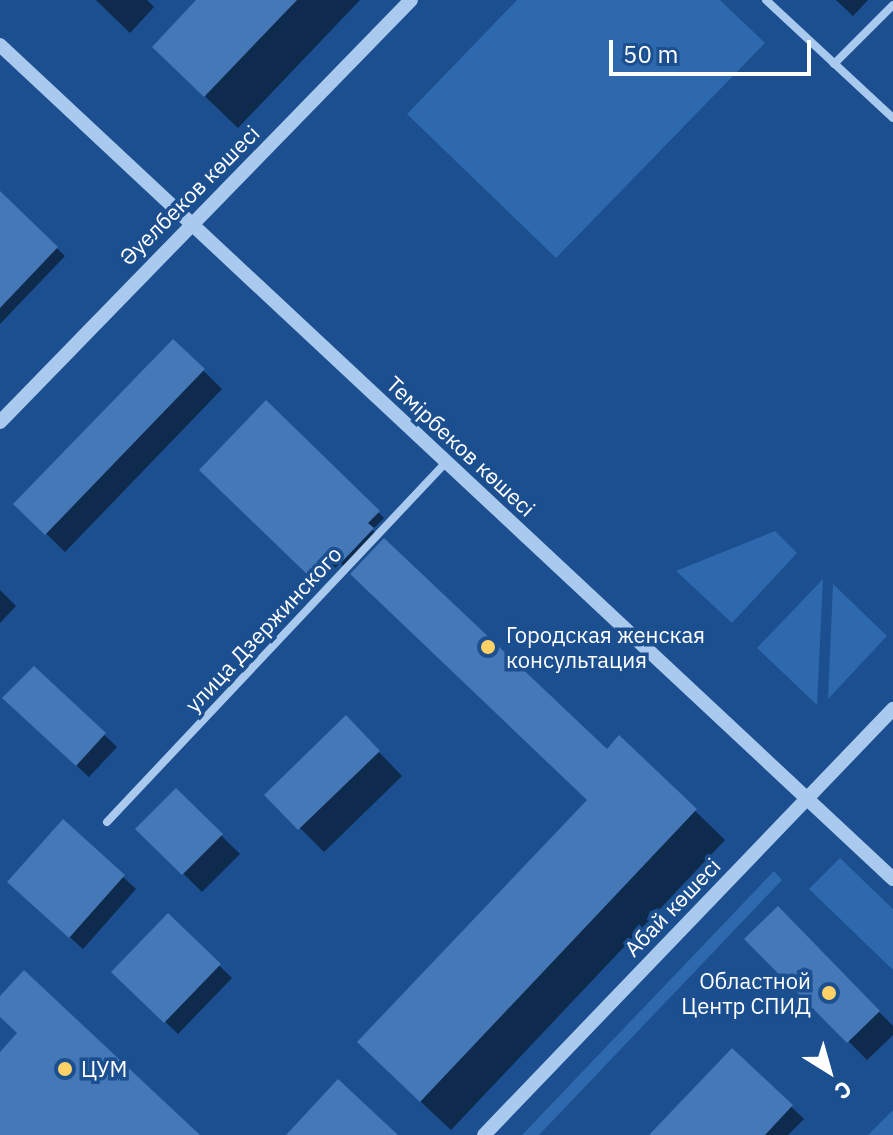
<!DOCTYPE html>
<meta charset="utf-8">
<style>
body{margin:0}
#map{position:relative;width:893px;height:1135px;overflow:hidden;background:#1b4f8f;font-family:"IBM Plex Sans",sans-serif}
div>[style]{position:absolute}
.green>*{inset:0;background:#2e69ad}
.shadow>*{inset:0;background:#0007}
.building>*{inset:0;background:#4478b7}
.minor>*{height:8px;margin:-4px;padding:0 4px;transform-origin:4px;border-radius:4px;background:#a9c9ee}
.tertiary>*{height:14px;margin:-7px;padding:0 7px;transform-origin:7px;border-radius:7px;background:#a9c9ee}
.dots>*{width:22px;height:22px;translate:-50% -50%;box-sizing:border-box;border:4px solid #1b4f8f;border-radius:50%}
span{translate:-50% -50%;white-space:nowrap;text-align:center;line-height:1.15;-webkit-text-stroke:7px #1b4f8f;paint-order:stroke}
.street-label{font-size:22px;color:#fff}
.poi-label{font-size:22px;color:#fff}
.left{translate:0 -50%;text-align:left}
.right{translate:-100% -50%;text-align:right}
.north{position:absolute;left:789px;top:1031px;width:80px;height:80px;-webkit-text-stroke:6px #1b4f8f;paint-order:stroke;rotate:143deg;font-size:22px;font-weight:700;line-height:32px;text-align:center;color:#fff}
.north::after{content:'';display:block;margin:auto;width:28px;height:36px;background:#fff;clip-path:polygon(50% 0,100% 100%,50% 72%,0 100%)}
.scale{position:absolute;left:609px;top:40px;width:202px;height:36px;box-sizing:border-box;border:4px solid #fff;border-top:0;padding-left:10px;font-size:24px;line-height:28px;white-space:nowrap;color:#fff;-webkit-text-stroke:6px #1b4f8f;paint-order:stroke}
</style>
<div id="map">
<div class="green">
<div style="clip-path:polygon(517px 0,720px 0,765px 43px,556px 258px,407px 114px)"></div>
<div style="clip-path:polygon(775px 531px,797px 553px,732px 623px,676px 571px)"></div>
<div style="clip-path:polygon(823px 579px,817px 705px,757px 648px)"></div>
<div style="clip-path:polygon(833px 584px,887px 636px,828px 699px)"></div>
<div style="clip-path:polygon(840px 858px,893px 909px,893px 970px,809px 889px)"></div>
<div style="clip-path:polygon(774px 871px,782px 880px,539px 1135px,522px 1135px)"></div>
<div style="clip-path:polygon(893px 1110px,893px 1135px,868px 1135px)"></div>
</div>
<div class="shadow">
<div style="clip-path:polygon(96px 0,147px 0,154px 7px,130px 33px)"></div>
<div style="clip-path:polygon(199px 0,360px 0,238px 128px,187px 79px)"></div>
<div style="clip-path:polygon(836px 0,868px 0,853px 16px)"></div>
<div style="clip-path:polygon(0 194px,65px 256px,0 324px)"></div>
<div style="clip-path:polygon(173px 341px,222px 389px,65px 552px,16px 504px)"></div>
<div style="clip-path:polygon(266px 403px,384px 518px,372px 530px,378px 535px,347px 569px,340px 563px,320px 584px,202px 470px)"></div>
<div style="clip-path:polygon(0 590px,16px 606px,0 623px)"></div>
<div style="clip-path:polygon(34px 668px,117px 747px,89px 777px,17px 710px)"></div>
<div style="clip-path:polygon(346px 718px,402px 776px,324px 852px,267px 795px)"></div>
<div style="clip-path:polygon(620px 738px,725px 840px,451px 1130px,389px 1072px,589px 801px,607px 752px)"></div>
<div style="clip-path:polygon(176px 791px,240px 854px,202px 892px,138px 829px)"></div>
<div style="clip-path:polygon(63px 822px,136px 889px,83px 949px,22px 894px)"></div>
<div style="clip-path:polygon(778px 909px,893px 1026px,893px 1035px,867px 1060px,747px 939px)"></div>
<div style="clip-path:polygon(168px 916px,232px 978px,178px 1034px,114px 972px)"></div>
<div style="clip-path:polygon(732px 1051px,804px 1119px,788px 1135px,652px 1135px)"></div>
</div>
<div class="building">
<div style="clip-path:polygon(196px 0,297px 0,204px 97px,152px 47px)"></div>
<div style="clip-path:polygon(0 191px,58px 247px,0 308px)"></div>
<div style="clip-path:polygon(173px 339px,205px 369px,45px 535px,13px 504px)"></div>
<div style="clip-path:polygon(266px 400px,380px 511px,368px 523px,374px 528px,340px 564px,334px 558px,313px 580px,199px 470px)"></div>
<div style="clip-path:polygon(384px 538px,607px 749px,619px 735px,697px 809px,420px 1102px,357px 1042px,587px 800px,350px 574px)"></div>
<div style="clip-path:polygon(34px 666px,106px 733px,76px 766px,2px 698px)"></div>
<div style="clip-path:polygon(346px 715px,380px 751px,298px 830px,264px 795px)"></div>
<div style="clip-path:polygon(176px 788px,223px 834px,182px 875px,135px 829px)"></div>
<div style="clip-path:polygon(63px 819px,125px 875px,69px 938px,7px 882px)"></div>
<div style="clip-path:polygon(778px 906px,880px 1011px,847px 1043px,744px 939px)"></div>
<div style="clip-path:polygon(168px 913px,221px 964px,164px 1023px,111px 972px)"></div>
<div style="clip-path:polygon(24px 970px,200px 1135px,0 1135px,0 1052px,17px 1033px,0 1017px,0 996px)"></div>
<div style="clip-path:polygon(732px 1048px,793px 1105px,765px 1135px,649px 1135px)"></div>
<div style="clip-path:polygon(338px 1079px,398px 1135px,286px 1135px)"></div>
</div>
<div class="minor">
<div style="left:766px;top:0;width:173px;rotate:42.9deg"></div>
<div style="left:834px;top:64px;width:83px;rotate:-45deg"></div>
<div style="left:107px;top:822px;width:494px;rotate:-46.7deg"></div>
</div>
<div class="tertiary">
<div style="left:0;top:45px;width:1222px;rotate:43.04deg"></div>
<div style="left:0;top:422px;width:589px;rotate:-45.76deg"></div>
<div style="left:484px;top:1135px;width:591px;rotate:-46.17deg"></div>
</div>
<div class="dots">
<div style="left:488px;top:647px;background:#ffd166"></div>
<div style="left:829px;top:993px;background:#ffd166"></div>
<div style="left:65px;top:1069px;background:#ffd166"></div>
</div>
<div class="street-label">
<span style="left:189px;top:195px;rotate:-45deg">Әуелбеков көшесі</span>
<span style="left:461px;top:446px;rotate:43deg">Темірбеков көшесі</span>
<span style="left:263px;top:629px;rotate:-47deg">улица Дзержинского</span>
<span style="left:672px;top:907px;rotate:-46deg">Абай көшесі</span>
</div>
<div class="poi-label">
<span class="left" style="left:506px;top:647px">Городская женская<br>консультация</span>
<span class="right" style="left:811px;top:993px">Областной<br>Центр СПИД</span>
<span class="left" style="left:81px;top:1069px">ЦУМ</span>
</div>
<div class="north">С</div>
<div class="scale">50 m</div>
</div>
